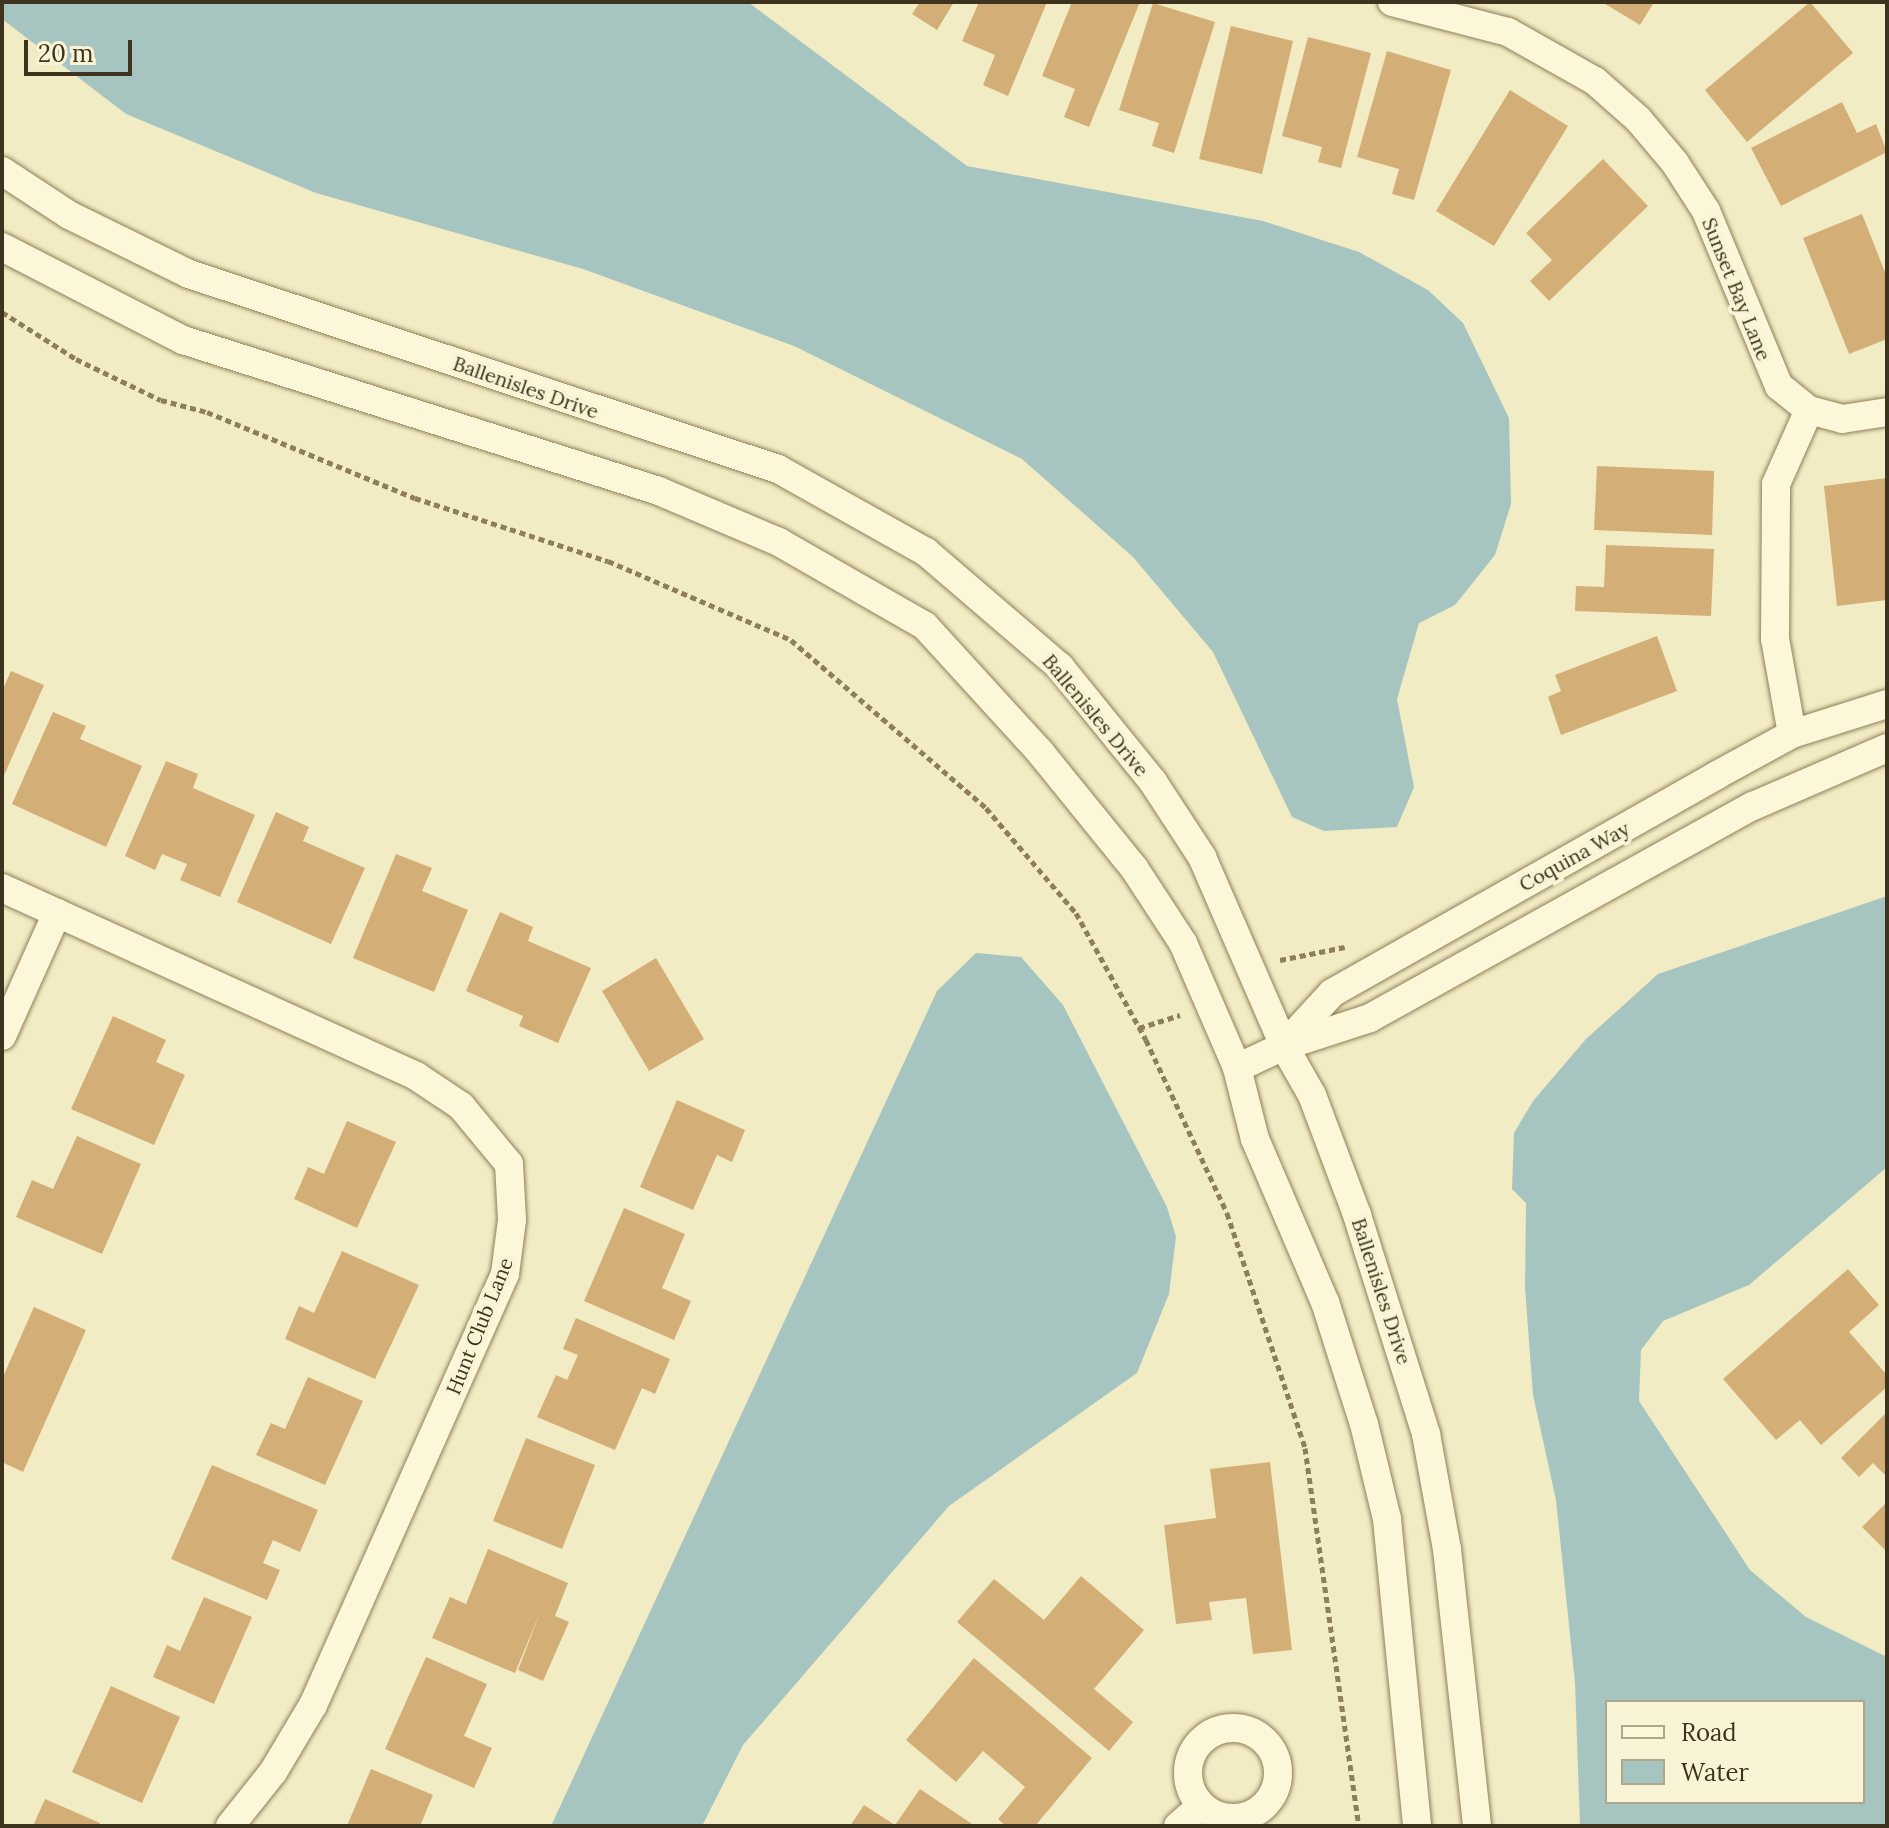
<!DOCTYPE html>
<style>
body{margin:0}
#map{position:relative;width:1889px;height:1828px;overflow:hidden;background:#f2ecc4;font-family:Lora,serif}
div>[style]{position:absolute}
.water>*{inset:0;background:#a6c5c1}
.building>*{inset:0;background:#d3ae77}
.path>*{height:5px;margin-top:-2.5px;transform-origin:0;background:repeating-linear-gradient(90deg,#8f7f59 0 6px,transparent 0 10px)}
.roads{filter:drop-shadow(0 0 2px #8f7f59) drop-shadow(0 0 2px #8f7f59)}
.minor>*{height:28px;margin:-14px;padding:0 14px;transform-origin:14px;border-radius:14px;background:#fcf7d9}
.minor>.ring{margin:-14px;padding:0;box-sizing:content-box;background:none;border:28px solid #fcf7d9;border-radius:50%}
span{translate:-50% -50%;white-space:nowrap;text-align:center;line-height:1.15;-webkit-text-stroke:8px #f8f4d5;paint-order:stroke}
.street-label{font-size:20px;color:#3d331e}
.frame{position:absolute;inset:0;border:4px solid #3d331e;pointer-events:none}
.legend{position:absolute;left:1605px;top:1700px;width:260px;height:104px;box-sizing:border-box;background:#f8f4d5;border:2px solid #ada78c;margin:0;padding:10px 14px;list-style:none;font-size:24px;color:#3d331e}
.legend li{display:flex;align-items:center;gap:16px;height:40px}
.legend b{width:40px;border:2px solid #ada78c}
.scale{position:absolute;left:24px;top:40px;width:108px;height:36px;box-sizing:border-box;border:4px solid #3d331e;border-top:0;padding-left:10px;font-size:24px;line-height:28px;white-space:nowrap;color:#3d331e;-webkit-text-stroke:6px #f8f4d5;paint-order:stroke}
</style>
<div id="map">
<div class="water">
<div style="clip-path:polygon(2px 2px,748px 2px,967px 166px,1263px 221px,1359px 252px,1428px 290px,1463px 323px,1509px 418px,1511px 504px,1495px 555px,1455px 605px,1419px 623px,1397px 699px,1414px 787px,1397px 827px,1324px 831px,1292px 817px,1213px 652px,1133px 557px,1022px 459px,794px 346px,583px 269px,316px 193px,126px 114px,2px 19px)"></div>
<div style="clip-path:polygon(evenodd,1887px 896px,1887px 1167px,1749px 1285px,1663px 1321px,1641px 1350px,1639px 1401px,1750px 1570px,1806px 1617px,1887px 1657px,1887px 1826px,1580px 1826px,1575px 1683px,1556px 1500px,1533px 1395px,1525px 1288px,1526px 1203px,1512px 1189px,1514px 1133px,1533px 1101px,1586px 1039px,1658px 974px,1887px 896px,1607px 1702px,1863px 1702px,1863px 1802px,1607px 1802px,1607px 1702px)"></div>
<div style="clip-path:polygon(976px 953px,1021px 957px,1063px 1005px,1167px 1207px,1176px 1237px,1169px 1294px,1137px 1373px,949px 1506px,743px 1745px,702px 1826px,551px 1826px,937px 991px)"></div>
</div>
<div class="building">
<div style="clip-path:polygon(920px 2px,954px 2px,937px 30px,912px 14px)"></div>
<div style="clip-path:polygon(979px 2px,1047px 2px,1008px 96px,983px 85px,995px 55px,962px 41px)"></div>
<div style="clip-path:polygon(1072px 2px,1140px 2px,1089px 127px,1064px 117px,1075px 89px,1042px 76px)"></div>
<div style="clip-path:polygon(1602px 2px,1654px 2px,1640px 25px)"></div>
<div style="clip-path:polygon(1810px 2px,1853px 53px,1747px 142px,1705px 90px)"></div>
<div style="clip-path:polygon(1153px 3px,1215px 22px,1174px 153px,1152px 146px,1159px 123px,1119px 110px)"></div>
<div style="clip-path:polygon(1231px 26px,1293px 41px,1262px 174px,1199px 159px)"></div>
<div style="clip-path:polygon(1308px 37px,1371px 53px,1341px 168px,1318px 162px,1322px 147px,1282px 136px)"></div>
<div style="clip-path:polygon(1387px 51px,1451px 70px,1414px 200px,1392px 194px,1399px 169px,1357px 157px)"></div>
<div style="clip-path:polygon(1510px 90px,1568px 126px,1494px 246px,1436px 211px)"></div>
<div style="clip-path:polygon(1842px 102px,1857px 133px,1876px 124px,1887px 152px,1781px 206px,1751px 148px)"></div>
<div style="clip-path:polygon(1603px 159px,1648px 206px,1549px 301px,1530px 281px,1552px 260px,1526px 233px)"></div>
<div style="clip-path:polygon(1862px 214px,1887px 277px,1887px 339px,1849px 354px,1803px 238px)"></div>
<div style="clip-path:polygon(1597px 466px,1714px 471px,1712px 535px,1594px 530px)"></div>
<div style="clip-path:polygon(1887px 478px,1887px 600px,1837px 606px,1824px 486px)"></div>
<div style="clip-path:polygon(1606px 545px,1714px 549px,1711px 616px,1575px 611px,1576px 586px,1604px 587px)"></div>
<div style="clip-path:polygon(1657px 636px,1677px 691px,1561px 735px,1548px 697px,1561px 691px,1555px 675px)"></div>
<div style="clip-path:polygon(11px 671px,44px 685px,2px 780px,2px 691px)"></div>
<div style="clip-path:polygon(53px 712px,86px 726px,80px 739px,142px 766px,106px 847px,12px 804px)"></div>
<div style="clip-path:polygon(166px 761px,198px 774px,193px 788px,255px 815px,220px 897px,180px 880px,187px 864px,162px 854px,155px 870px,125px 856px)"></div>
<div style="clip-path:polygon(276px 812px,309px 827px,303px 841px,365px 868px,331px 944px,237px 902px)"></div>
<div style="clip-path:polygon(396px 854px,432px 868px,422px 891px,468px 910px,434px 992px,353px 958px)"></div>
<div style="clip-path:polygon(500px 912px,533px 927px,528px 941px,591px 968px,558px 1043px,519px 1026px,523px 1016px,466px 991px)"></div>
<div style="clip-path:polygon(656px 958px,704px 1039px,649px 1071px,602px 991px)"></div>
<div style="clip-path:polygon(113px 1016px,166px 1040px,156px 1062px,185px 1075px,154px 1145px,71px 1109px)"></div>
<div style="clip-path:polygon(677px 1100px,745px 1130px,732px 1162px,717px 1155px,693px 1210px,640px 1187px)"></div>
<div style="clip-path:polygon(347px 1121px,396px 1142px,357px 1228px,294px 1199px,308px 1167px,324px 1174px)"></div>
<div style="clip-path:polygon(77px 1136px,141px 1164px,102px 1254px,16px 1217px,32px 1180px,53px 1189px)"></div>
<div style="clip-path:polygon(624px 1208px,685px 1234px,662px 1288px,691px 1301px,674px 1340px,584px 1301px)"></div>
<div style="clip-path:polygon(342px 1251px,419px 1285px,375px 1379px,285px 1339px,299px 1306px,314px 1313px)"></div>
<div style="clip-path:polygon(1848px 1269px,1879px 1305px,1849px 1332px,1887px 1375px,1887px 1387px,1821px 1445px,1800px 1420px,1776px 1440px,1723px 1379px)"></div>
<div style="clip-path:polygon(34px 1307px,86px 1330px,23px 1472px,2px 1462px,2px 1379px)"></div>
<div style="clip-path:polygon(576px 1318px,670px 1359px,655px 1394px,642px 1388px,615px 1450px,537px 1417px,556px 1375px,567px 1380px,578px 1355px,563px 1349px)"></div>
<div style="clip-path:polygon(308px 1377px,363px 1401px,325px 1485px,256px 1455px,271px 1423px,285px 1429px)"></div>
<div style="clip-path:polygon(1887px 1412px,1887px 1477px,1873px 1463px,1859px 1477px,1841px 1458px)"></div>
<div style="clip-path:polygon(526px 1438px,595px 1465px,562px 1549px,493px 1521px)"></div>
<div style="clip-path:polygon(1270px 1462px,1292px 1650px,1253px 1654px,1246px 1598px,1209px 1602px,1212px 1620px,1176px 1624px,1164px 1525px,1216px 1518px,1210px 1469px)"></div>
<div style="clip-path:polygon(212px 1465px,318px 1510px,300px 1552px,273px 1540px,263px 1563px,280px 1570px,267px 1600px,171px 1559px)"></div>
<div style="clip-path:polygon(1887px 1502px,1887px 1552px,1862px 1527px)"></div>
<div style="clip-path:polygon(488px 1549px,568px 1583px,555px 1616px,569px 1622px,543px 1681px,518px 1670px,541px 1610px,515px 1673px,432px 1638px,450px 1597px,466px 1604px)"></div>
<div style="clip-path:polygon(1081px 1576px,1144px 1630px,1094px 1689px,1133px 1722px,1109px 1751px,957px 1622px,994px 1579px,1044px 1620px)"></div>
<div style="clip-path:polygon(204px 1597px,252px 1617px,214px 1704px,153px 1677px,167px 1645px,180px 1651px)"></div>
<div style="clip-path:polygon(426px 1657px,487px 1684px,464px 1736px,492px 1748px,474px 1788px,385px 1749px)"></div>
<div style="clip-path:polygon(974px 1658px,1092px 1758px,1035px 1826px,1006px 1826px,998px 1819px,1025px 1787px,983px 1751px,956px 1782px,906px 1740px)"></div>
<div style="clip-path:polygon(111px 1686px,180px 1717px,142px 1803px,72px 1772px)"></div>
<div style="clip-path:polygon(371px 1769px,433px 1795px,420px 1826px,347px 1826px)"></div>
<div style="clip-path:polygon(920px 1789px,975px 1826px,850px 1826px,864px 1805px,895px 1825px)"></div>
<div style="clip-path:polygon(45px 1799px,100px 1823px,99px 1826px,33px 1826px)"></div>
</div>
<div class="path">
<div style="left:2px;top:312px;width:88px;rotate:32.4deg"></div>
<div style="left:76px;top:359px;width:94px;rotate:25.8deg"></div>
<div style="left:161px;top:400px;width:48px;rotate:14.6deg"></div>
<div style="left:207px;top:412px;width:225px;rotate:22.5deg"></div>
<div style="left:415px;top:498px;width:203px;rotate:18.1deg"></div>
<div style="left:608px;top:561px;width:199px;rotate:23.3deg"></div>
<div style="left:791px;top:640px;width:257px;rotate:40.7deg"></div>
<div style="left:986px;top:808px;width:138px;rotate:49.4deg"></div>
<div style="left:1076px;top:913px;width:145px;rotate:61.1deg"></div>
<div style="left:1146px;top:1040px;width:191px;rotate:64.9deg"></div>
<div style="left:1227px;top:1213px;width:248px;rotate:71.6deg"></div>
<div style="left:1305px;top:1448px;width:382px;rotate:81.9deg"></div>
<div style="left:1280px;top:960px;width:66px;rotate:-11.3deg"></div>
<div style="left:1139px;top:1028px;width:43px;rotate:-17.6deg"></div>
</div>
<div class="roads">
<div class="minor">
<div style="left:1392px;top:2px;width:120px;rotate:14.5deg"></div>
<div style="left:1508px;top:32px;width:100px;rotate:29.4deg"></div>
<div style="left:1595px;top:81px;width:57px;rotate:41.5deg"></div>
<div style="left:1638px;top:119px;width:57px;rotate:49.9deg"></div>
<div style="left:1675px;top:163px;width:57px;rotate:57.1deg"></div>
<div style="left:1706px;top:211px;width:190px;rotate:67.4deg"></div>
<div style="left:1779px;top:386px;width:38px;rotate:39deg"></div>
<div style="left:1809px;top:410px;width:34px;rotate:15deg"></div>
<div style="left:1842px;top:419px;width:46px;rotate:-8.8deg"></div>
<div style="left:2px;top:171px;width:80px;rotate:33.3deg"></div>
<div style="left:69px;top:215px;width:134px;rotate:26.2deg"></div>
<div style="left:189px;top:274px;width:620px;rotate:18.32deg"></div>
<div style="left:778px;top:469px;width:170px;rotate:29.3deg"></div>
<div style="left:926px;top:552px;width:177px;rotate:40.6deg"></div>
<div style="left:1060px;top:667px;width:148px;rotate:51deg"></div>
<div style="left:1153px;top:782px;width:90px;rotate:56.8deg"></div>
<div style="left:1202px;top:857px;width:206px;rotate:66.5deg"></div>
<div style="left:1284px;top:1046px;width:56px;rotate:60.3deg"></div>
<div style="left:1312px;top:1095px;width:128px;rotate:69.4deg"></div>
<div style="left:1357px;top:1215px;width:230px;rotate:72.5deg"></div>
<div style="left:1426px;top:1434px;width:117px;rotate:79.7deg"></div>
<div style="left:1447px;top:1549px;width:279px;rotate:83.8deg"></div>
<div style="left:2px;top:247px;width:203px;rotate:27.2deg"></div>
<div style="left:183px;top:340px;width:499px;rotate:17.6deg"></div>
<div style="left:659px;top:491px;width:130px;rotate:23deg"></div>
<div style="left:779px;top:542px;width:168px;rotate:29.9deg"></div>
<div style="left:925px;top:626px;width:171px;rotate:47.6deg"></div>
<div style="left:1040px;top:752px;width:149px;rotate:51deg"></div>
<div style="left:1134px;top:868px;width:90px;rotate:56.8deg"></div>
<div style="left:1183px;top:943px;width:136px;rotate:66.6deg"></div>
<div style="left:1237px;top:1068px;width:73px;rotate:75.8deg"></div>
<div style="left:1255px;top:1139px;width:177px;rotate:66.8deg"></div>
<div style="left:1325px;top:1302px;width:128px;rotate:72.3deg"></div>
<div style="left:1364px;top:1424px;width:98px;rotate:76.4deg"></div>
<div style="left:1387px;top:1519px;width:308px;rotate:84.4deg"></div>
<div style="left:1792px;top:734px;width:97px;rotate:-100.1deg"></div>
<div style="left:1775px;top:639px;width:155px;rotate:-89.6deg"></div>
<div style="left:1776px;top:484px;width:81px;rotate:-66deg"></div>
<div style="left:2px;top:888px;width:455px;rotate:24.4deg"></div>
<div style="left:416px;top:1076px;width:54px;rotate:33.7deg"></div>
<div style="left:461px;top:1106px;width:75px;rotate:50.4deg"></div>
<div style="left:509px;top:1164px;width:56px;rotate:86.9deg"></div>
<div style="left:512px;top:1220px;width:54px;rotate:97.4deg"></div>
<div style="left:505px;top:1274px;width:472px;rotate:114deg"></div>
<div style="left:313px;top:1705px;width:78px;rotate:120.8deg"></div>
<div style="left:273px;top:1772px;width:69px;rotate:128.5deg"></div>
<div style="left:2px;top:1036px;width:135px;rotate:-65.9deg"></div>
<div style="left:1286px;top:1043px;width:68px;rotate:-47.4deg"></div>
<div style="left:1332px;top:993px;width:442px;rotate:-29.5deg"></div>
<div style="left:1717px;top:775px;width:85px;rotate:-28.7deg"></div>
<div style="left:1792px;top:734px;width:100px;rotate:-17.5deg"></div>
<div style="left:1237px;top:1068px;width:52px;rotate:-25.1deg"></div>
<div style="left:1284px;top:1046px;width:90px;rotate:-18deg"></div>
<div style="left:1370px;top:1018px;width:438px;rotate:-29deg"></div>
<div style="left:1753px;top:806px;width:146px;rotate:-23.4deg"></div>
<div class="ring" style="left:1188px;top:1728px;width:62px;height:62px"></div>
<div style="left:1178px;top:1826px;width:28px;rotate:-41deg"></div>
</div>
</div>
<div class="street-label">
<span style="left:1737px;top:289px;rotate:68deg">Sunset Bay Lane</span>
<span style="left:526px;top:387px;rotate:19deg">Ballenisles Drive</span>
<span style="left:1096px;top:715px;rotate:50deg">Ballenisles Drive</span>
<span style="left:1574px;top:856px;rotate:-29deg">Coquina Way</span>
<span style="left:1382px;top:1291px;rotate:72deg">Ballenisles Drive</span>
<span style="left:479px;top:1326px;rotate:-68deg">Hunt Club Lane</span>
</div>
<div class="frame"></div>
<ul class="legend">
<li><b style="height:10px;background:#fcf7d9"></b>Road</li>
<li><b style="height:22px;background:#a6c5c1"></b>Water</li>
</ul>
<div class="scale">20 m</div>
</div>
